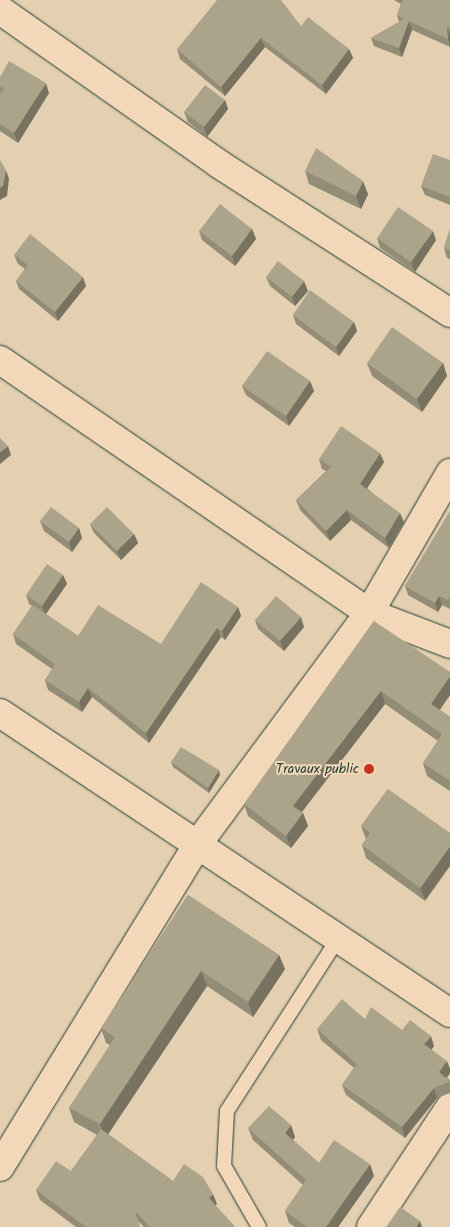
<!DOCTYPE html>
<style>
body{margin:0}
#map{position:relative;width:450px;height:1227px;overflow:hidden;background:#e5cfb1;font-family:Kalam,sans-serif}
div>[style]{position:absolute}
.roads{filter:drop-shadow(0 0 1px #1f3d34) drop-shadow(0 0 1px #1f3d34)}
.service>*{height:14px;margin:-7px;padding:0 7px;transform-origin:7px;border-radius:7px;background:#f2d8b9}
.minor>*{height:28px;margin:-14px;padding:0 14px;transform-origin:14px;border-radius:14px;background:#f2d8b9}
.wall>*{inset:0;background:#938d78}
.shaded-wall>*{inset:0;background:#787361}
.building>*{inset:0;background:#aba48b}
.dots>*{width:14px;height:14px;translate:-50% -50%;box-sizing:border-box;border:2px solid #f2d8b9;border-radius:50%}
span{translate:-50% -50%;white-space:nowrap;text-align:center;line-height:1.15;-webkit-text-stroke:4px #f2d8b9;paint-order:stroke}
.poi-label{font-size:14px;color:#1f3d34}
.right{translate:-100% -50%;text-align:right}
</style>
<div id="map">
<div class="roads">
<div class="service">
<div style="left:259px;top:1227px;width:70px;rotate:-119.8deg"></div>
<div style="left:224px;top:1166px;width:55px;rotate:-86.9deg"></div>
<div style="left:227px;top:1111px;width:207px;rotate:-57.2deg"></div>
</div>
<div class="minor">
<div style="left:0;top:10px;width:268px;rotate:35.1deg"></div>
<div style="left:219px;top:164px;width:275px;rotate:32.8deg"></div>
<div style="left:0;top:360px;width:447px;rotate:34.4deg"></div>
<div style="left:369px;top:613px;width:87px;rotate:20.9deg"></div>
<div style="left:0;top:713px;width:541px;rotate:33.69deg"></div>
<div style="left:0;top:1167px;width:381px;rotate:-58.5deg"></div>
<div style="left:199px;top:842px;width:285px;rotate:-53.4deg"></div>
<div style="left:369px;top:613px;width:162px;rotate:-59.9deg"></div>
<div style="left:371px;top:1227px;width:144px;rotate:-56.6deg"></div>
</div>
</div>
<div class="wall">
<div style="clip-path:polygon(394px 0,450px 0,450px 47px,412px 30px,402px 57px,374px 46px,371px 38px,399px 22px,397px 15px,401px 4px)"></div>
<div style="clip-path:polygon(301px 26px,349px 49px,353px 58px,326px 94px,265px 47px,225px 96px,180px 59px,177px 49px)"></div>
<div style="clip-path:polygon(0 77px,49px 93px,18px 143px,0 131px)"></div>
<div style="clip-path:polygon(225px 100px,228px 109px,207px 137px,188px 122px,184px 112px)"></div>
<div style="clip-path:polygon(450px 160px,450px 205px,425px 195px,421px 186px)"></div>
<div style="clip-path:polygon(305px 171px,368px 194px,361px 209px,309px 184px)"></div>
<div style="clip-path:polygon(252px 229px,256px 239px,235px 266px,202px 240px,199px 231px)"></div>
<div style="clip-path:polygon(450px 229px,450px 259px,447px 258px,444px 248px)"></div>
<div style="clip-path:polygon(377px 238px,436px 240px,415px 272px,380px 248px)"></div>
<div style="clip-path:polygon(14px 255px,86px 286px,58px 321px,19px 289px,16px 281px,25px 269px,18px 264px)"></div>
<div style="clip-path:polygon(266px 277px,308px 291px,295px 306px,270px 286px)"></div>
<div style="clip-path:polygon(293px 315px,354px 322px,357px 331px,339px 356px,296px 324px)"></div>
<div style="clip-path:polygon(367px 363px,443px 363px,447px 376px,422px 412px,372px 376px)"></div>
<div style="clip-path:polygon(310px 381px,314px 391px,289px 426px,246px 395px,242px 386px)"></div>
<div style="clip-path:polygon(319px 459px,384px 462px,367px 488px,404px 522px,389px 548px,351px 520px,330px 541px,300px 510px,296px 500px,326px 471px,322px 469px)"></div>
<div style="clip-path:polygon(450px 511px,450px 609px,442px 605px,438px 612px,408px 595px,405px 586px)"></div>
<div style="clip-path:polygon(40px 521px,79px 528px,82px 538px,72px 552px,44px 531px)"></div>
<div style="clip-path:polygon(90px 524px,134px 534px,138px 543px,121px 560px,94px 533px)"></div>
<div style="clip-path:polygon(63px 575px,67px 584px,46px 614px,78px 636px,161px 644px,238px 607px,241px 616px,225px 640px,221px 637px,149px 743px,92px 697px,82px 712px,48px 690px,45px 680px,52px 669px,16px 644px,13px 634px,32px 606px,29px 604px,26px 595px)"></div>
<div style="clip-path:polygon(255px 620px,304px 627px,284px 651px,258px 629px)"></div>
<div style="clip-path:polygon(374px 621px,450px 695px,440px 710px,450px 717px,450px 791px,427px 776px,423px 763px,438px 741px,385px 704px,302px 812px,303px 813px,308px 826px,291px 848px,248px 816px,244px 804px)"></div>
<div style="clip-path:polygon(171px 762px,220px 775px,209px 793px,173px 767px)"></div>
<div style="clip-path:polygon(388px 789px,425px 901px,366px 858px,362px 845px,366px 839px,361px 826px)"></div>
<div style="clip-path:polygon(188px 895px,279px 955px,285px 969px,253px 1017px,207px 986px,108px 1134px,173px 1181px,217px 1204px,215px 1205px,235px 1227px,144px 1227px,138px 1221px,140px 1227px,76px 1227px,40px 1200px,36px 1190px,71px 1171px,97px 1135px,74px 1122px,69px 1108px,110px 1045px,106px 1043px,101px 1028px)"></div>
<div style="clip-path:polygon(365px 1019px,402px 1030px,434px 1046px,431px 1050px,450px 1069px,450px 1073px,447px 1078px,450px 1080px,450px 1093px,437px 1098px,405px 1138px,346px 1095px,342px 1085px,354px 1068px,321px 1040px,317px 1029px)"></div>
<div style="clip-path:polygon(248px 1128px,295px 1137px,293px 1140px,319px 1163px,374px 1176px,338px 1227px,295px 1227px,289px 1223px,285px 1211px,303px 1185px,253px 1140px)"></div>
</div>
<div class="shaded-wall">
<div style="clip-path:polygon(409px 21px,412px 30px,402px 57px,399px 48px)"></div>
<div style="clip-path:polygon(447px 27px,450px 36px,450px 46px,448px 39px)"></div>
<div style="clip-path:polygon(261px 38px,265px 47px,225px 96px,221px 87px)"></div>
<div style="clip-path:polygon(349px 49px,353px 58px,326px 94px,322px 85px)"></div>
<div style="clip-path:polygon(46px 83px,49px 93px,18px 143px,14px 133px)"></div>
<div style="clip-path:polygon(225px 100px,228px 109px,207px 137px,204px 127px)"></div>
<div style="clip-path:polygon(6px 170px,9px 179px,7px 196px,0 200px,0 188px)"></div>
<div style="clip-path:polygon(363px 181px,368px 194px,361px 209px,356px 196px)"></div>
<div style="clip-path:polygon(252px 229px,256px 239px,235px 266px,232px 256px)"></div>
<div style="clip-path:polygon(433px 231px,436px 240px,415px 272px,411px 262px)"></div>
<div style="clip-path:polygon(83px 277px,86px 286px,58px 321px,55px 312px)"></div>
<div style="clip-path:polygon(304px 281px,308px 291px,295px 306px,292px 297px)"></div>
<div style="clip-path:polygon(354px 322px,357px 331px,339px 356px,336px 347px)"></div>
<div style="clip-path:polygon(443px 363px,447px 376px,422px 412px,417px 399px)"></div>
<div style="clip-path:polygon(310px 381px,314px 391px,289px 426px,286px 416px)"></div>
<div style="clip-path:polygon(8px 446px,11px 455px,0 464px,0 452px)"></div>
<div style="clip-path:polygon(380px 453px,384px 462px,364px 493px,360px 484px)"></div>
<div style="clip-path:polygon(347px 510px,351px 520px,330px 541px,326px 531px)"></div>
<div style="clip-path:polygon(400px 513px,404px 522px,389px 548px,385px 538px)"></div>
<div style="clip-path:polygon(79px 528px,82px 538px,72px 552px,69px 542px)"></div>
<div style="clip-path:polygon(134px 534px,138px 543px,121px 560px,117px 551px)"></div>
<div style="clip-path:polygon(63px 575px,67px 584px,45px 615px,42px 606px)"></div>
<div style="clip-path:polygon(439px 596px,442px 605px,438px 612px,435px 603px)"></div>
<div style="clip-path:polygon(238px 607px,241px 616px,225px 640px,222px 631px)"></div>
<div style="clip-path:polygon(301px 617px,304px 627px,284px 651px,280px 641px)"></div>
<div style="clip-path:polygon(217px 628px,221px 637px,149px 743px,146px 733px)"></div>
<div style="clip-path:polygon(450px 676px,450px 695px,435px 716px,431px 704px)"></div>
<div style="clip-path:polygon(88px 688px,92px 697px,82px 712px,79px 702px)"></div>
<div style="clip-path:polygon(381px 691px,385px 704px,297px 818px,293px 806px)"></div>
<div style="clip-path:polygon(219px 770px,220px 775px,209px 793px,208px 788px)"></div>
<div style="clip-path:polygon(303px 813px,308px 826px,291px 848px,286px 836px)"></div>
<div style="clip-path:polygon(450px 846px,450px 866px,425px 901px,420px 888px)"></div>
<div style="clip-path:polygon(279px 955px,285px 969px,253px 1017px,248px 1002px)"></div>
<div style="clip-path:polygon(201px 971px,207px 986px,105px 1139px,100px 1124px)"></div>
<div style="clip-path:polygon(431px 1036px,434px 1046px,428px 1055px,424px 1044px)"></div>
<div style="clip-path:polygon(447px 1061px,450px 1069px,450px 1073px,443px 1082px,439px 1072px)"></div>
<div style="clip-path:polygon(434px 1088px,437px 1098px,405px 1138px,402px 1127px)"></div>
<div style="clip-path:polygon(291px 1125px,295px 1137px,289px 1145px,285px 1133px)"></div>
<div style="clip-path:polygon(370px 1164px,374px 1176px,338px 1227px,326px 1227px)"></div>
<div style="clip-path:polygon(213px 1194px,217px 1204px,212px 1207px,209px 1198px)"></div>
<div style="clip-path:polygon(420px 1221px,422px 1227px,416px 1227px)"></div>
</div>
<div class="building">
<div style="clip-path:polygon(217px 0,281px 0,301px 26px,308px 17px,349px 49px,322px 85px,261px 38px,221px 87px,177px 49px)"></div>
<div style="clip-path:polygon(403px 0,450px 0,450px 27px,447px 27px,448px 39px,409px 21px,399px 48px,371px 38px,404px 19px,397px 15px)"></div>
<div style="clip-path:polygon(9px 61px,46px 83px,14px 133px,0 124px,0 94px,4px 88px,0 86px,0 77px)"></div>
<div style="clip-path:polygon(205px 85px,225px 100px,204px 127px,184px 112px)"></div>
<div style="clip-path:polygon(316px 148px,363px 181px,356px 196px,305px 171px)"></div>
<div style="clip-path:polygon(433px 154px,450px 160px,450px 197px,421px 186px)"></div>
<div style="clip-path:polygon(0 160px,6px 170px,3px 186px,0 188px)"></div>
<div style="clip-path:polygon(220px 204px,252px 229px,232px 256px,199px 231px)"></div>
<div style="clip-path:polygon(398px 207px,433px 231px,411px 262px,377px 238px)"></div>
<div style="clip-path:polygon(450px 229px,450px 250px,444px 248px)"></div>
<div style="clip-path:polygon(30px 234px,83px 277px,55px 312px,16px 281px,28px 265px,14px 255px)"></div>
<div style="clip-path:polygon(278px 261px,304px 281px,292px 297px,266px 277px)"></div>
<div style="clip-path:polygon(310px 290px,354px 322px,336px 347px,293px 315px)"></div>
<div style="clip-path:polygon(392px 327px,443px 363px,417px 399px,367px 363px)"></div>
<div style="clip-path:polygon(267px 351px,310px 381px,286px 416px,242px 386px)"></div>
<div style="clip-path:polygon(341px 426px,380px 453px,360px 484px,400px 513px,385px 538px,347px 510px,326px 531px,296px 500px,331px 467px,319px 459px)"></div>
<div style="clip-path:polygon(0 438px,8px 446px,0 452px)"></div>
<div style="clip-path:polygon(51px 507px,79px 528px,69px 542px,40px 521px)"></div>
<div style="clip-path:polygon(107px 507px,134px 534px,117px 551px,90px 524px)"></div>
<div style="clip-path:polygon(450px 511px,450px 597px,448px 600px,439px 596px,435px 603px,405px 586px)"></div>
<div style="clip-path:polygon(47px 564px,63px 575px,42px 606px,26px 595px)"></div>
<div style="clip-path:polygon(201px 582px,238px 607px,222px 631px,217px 628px,146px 733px,88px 688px,79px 702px,45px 680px,55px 664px,13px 634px,33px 605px,78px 636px,98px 605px,161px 644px)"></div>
<div style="clip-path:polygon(276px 596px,301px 617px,280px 641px,255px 620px)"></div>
<div style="clip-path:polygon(374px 621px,450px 672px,450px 676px,431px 704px,450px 717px,450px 781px,423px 763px,442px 734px,381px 691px,293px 806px,303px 813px,286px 836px,244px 804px)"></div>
<div style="clip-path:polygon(181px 747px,219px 770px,208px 788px,171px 762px)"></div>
<div style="clip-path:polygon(388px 789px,450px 833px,450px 846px,420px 888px,362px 845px,370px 833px,361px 826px)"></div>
<div style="clip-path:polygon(188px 895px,279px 955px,248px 1002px,201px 971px,100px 1124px,69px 1108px,115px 1037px,101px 1028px)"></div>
<div style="clip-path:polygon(342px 999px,365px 1019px,371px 1007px,402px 1030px,410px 1020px,431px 1036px,424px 1044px,447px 1061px,439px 1072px,450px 1081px,434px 1088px,402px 1127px,342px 1085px,357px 1064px,317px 1029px)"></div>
<div style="clip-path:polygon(269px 1106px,291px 1125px,285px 1133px,319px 1163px,334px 1140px,370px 1164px,326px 1227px,307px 1227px,285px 1211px,306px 1180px,248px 1128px)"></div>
<div style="clip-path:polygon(101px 1129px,173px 1181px,184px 1164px,203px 1177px,213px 1194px,209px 1198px,235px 1227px,150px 1227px,135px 1211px,140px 1227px,86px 1227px,36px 1190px,56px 1161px,71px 1171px)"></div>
<div style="clip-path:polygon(400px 1207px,420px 1221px,416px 1227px,386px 1227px)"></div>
</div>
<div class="dots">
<div style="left:369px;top:769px;background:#c8321e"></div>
</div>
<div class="poi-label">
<span class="right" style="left:359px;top:769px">Travaux public</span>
</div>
</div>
